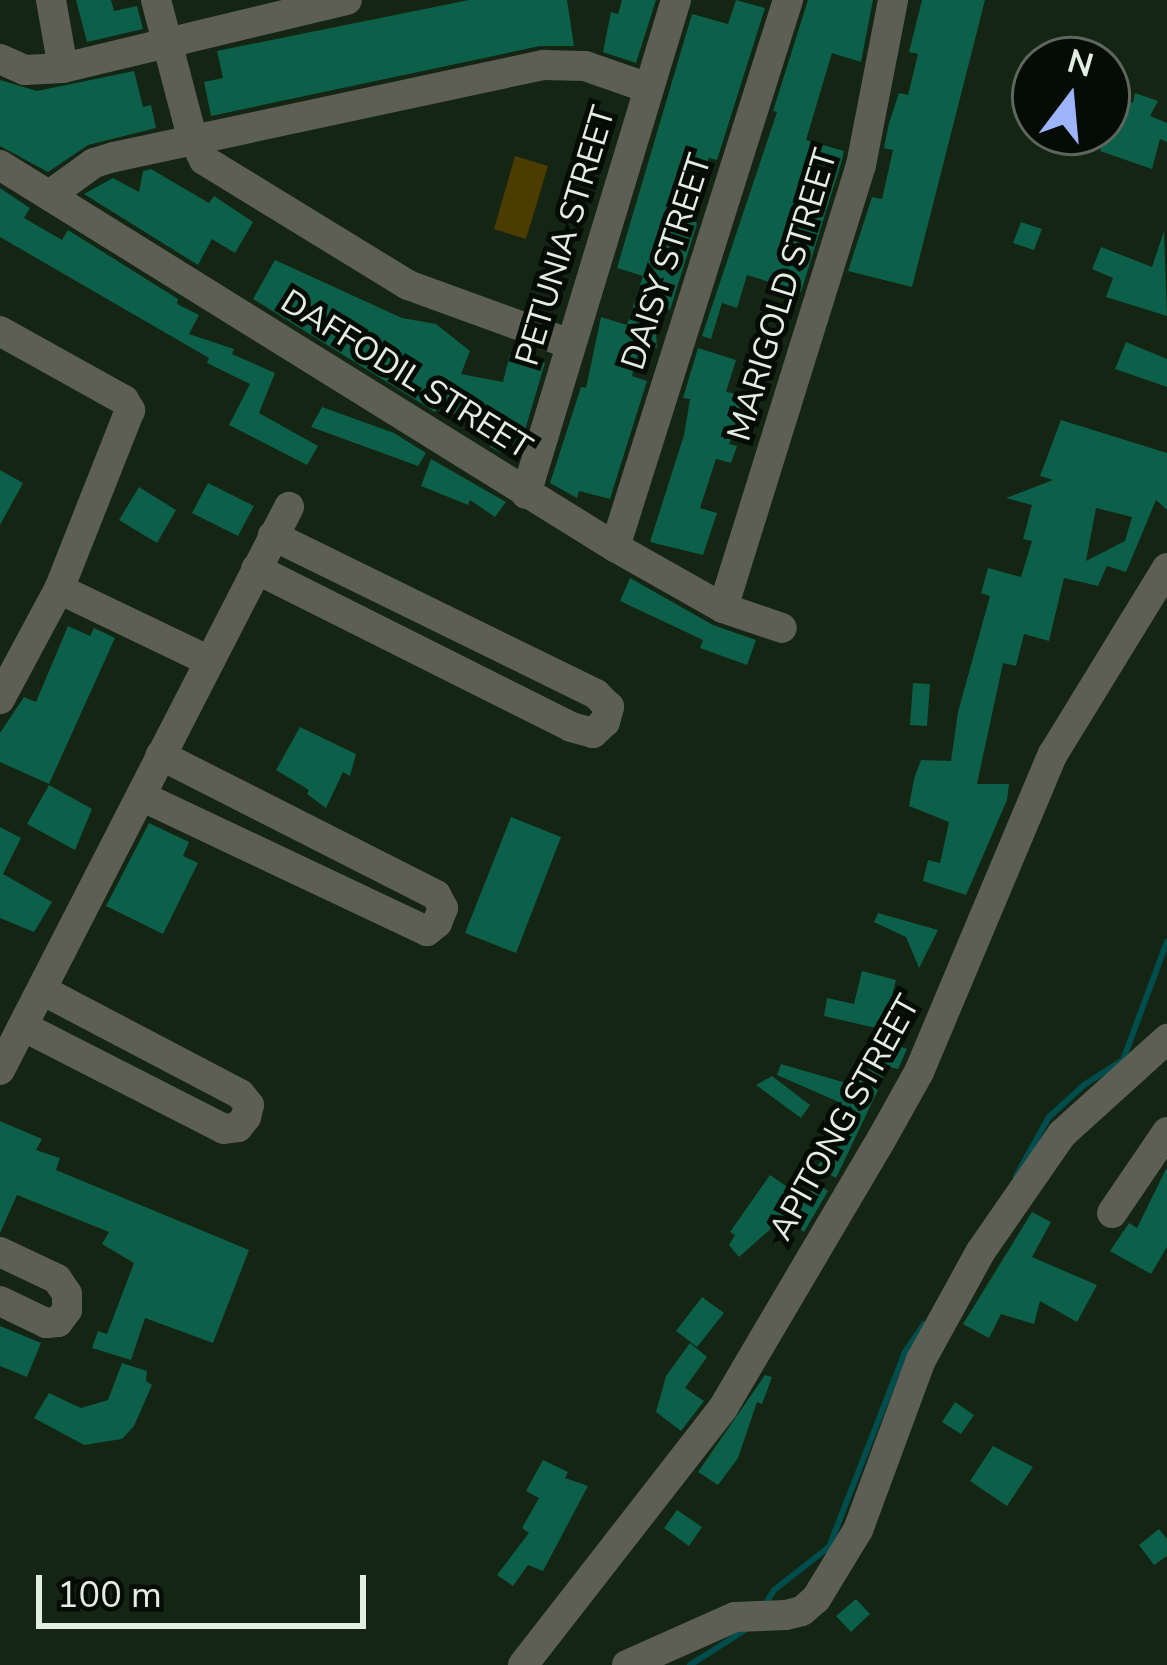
<!DOCTYPE html>
<style>
body{margin:0}
#map{position:relative;width:1167px;height:1665px;overflow:hidden;background:#142513;font-family:"Nunito Sans",sans-serif}
div>[style]{position:absolute}
.green>*{inset:0;background:#4c3c00}
.stream>*{height:6px;margin:-3px;padding:0 3px;transform-origin:3px;border-radius:3px;background:#004d4d}
.building>*{inset:0;background:#0c5f48}
.minor>*{height:30px;margin:-15px;padding:0 15px;transform-origin:15px;border-radius:15px;background:#5d5f54}
span{translate:-50% -50%;white-space:nowrap;text-align:center;line-height:1.15;-webkit-text-stroke:10px #050c05;paint-order:stroke}
.street-label{font-size:33px;color:#e3eee2}
.north{position:absolute;left:1011px;top:36px;width:120px;height:120px;box-sizing:border-box;background:#050c05;border:3px solid #5e665d;border-radius:50%;rotate:16deg;font-size:33px;font-weight:700;line-height:48px;text-align:center;color:#e3eee2}
.north::after{content:'';display:block;margin:auto;width:42px;height:54px;background:#9db4fd;clip-path:polygon(50% 0,100% 100%,50% 72%,0 100%)}
.scale{position:absolute;left:36px;top:1575px;width:330px;height:54px;box-sizing:border-box;border:6px solid #e3eee2;border-top:0;padding-left:15px;font-size:36px;line-height:42px;white-space:nowrap;color:#e3eee2;-webkit-text-stroke:9px #050c05;paint-order:stroke}
</style>
<div id="map">
<div class="green">
<div style="clip-path:polygon(515px 156px,548px 166px,526px 239px,494px 229px)"></div>
</div>
<div class="stream">
<div style="left:1016px;top:1176px;width:68px;rotate:-60.8deg"></div>
<div style="left:1049px;top:1117px;width:47px;rotate:-42.4deg"></div>
<div style="left:1084px;top:1085px;width:46px;rotate:-32.7deg"></div>
<div style="left:1123px;top:1060px;width:126px;rotate:-69.6deg"></div>
<div style="left:766px;top:1603px;width:15px;rotate:-58deg"></div>
<div style="left:774px;top:1590px;width:70px;rotate:-38deg"></div>
<div style="left:829px;top:1547px;width:209px;rotate:-68.7deg"></div>
<div style="left:905px;top:1352px;width:34px;rotate:-56deg"></div>
<div style="left:690px;top:1665px;width:69px;rotate:-32.5deg"></div>
</div>
<div class="building">
<div style="clip-path:polygon(76px 0,111px 0,114px 11px,137px 6px,143px 29px,87px 42px)"></div>
<div style="clip-path:polygon(469px 0,567px 0,574px 46px,540px 46px,211px 116px,204px 82px,223px 78px,217px 51px)"></div>
<div style="clip-path:polygon(622px 0,656px 0,636px 63px,603px 52px,611px 12px,618px 14px)"></div>
<div style="clip-path:polygon(736px 0,765px 8px,717px 160px,709px 158px,701px 176px,691px 210px,697px 224px,670px 310px,654px 305px,657px 348px,641px 343px,632px 376px,647px 381px,610px 499px,579px 491px,577px 498px,550px 483px,581px 387px,586px 388px,601px 317px,627px 325px,643px 276px,617px 268px,692px 14px,728px 24px)"></div>
<div style="clip-path:polygon(808px 0,873px 0,861px 62px,832px 53px,806px 140px,844px 151px,842px 160px,801px 292px,747px 275px,737px 308px,722px 303px,711px 339px,702px 336px,777px 112px,773px 111px)"></div>
<div style="clip-path:polygon(922px 0,985px 0,912px 287px,848px 271px,872px 197px,882px 199px,893px 150px,884px 148px,889px 123px,899px 93px,908px 95px,918px 54px,909px 52px)"></div>
<div style="clip-path:polygon(134px 71px,143px 107px,151px 105px,156px 128px,88px 145px,48px 172px,0 146px,0 80px,37px 91px)"></div>
<div style="clip-path:polygon(1107px 89px,1133px 103px,1135px 93px,1158px 101px,1150px 116px,1167px 123px,1167px 142px,1160px 139px,1152px 169px,1100px 151px,1114px 114px,1107px 110px)"></div>
<div style="clip-path:polygon(151px 169px,209px 203px,214px 196px,253px 222px,235px 253px,212px 239px,198px 265px,84px 194px,113px 178px,139px 192px,143px 171px)"></div>
<div style="clip-path:polygon(0 188px,30px 208px,24px 218px,62px 240px,68px 230px,178px 299px,177px 304px,199px 315px,189px 334px,234px 349px,232px 354px,275px 373px,259px 413px,318px 446px,307px 465px,229px 425px,250px 384px,207px 363px,209px 358px,0 237px)"></div>
<div style="clip-path:polygon(1021px 222px,1042px 229px,1034px 250px,1013px 243px)"></div>
<div style="clip-path:polygon(1164px 231px,1167px 316px,1106px 297px,1113px 278px,1092px 269px,1101px 247px,1152px 267px)"></div>
<div style="clip-path:polygon(275px 260px,402px 318px,436px 324px,470px 351px,461px 374px,503px 382px,510px 354px,545px 363px,516px 460px,490px 447px,494px 433px,438px 406px,435px 412px,253px 299px)"></div>
<div style="clip-path:polygon(1126px 342px,1167px 359px,1167px 387px,1115px 369px)"></div>
<div style="clip-path:polygon(698px 348px,736px 360px,726px 392px,750px 396px,729px 444px,737px 446px,731px 463px,716px 459px,700px 508px,717px 513px,703px 555px,650px 542px,684px 435px,690px 399px,683px 398px)"></div>
<div style="clip-path:polygon(322px 407px,394px 433px,426px 453px,418px 466px,311px 427px)"></div>
<div style="clip-path:polygon(evenodd,1061px 420px,1167px 453px,1167px 510px,1156px 500px,1126px 572px,1107px 566px,1098px 586px,1064px 578px,1049px 641px,1024px 634px,1016px 666px,1003px 663px,977px 784px,1009px 784px,1007px 800px,966px 895px,923px 881px,928px 860px,940px 863px,949px 822px,909px 806px,914px 779px,921px 760px,951px 761px,958px 712px,990px 596px,981px 593px,988px 568px,1021px 577px,1032px 541px,1023px 539px,1032px 505px,1006px 498px,1053px 480px,1040px 476px,1061px 420px,1096px 508px,1132px 517px,1125px 541px,1086px 561px,1096px 508px)"></div>
<div style="clip-path:polygon(431px 459px,506px 502px,495px 517px,470px 500px,468px 505px,421px 486px)"></div>
<div style="clip-path:polygon(0 470px,23px 483px,0 525px)"></div>
<div style="clip-path:polygon(208px 483px,254px 506px,238px 536px,192px 513px)"></div>
<div style="clip-path:polygon(139px 487px,176px 510px,157px 543px,119px 520px)"></div>
<div style="clip-path:polygon(630px 578px,713px 625px,756px 640px,747px 665px,700px 648px,703px 640px,620px 601px)"></div>
<div style="clip-path:polygon(68px 626px,90px 636px,94px 628px,115px 638px,49px 784px,0 762px,0 733px,24px 697px,36px 702px)"></div>
<div style="clip-path:polygon(913px 683px,930px 684px,927px 726px,910px 725px)"></div>
<div style="clip-path:polygon(300px 727px,356px 754px,350px 776px,343px 772px,326px 808px,307px 794px,309px 790px,276px 770px)"></div>
<div style="clip-path:polygon(49px 785px,92px 809px,75px 850px,27px 824px)"></div>
<div style="clip-path:polygon(511px 817px,561px 837px,516px 953px,465px 933px)"></div>
<div style="clip-path:polygon(149px 823px,189px 842px,183px 856px,198px 863px,163px 934px,106px 906px)"></div>
<div style="clip-path:polygon(0 827px,21px 838px,3px 874px,52px 902px,34px 932px,0 918px)"></div>
<div style="clip-path:polygon(878px 913px,938px 930px,919px 968px,906px 937px,874px 922px)"></div>
<div style="clip-path:polygon(862px 971px,896px 980px,887px 1015px,908px 1020px,901px 1047px,907px 1049px,898px 1069px,889px 1067px,836px 1178px,817px 1167px,849px 1115px,838px 1110px,841px 1103px,777px 1075px,781px 1064px,853px 1085px,860px 1070px,867px 1073px,876px 1028px,824px 1016px,827px 998px,854px 1004px)"></div>
<div style="clip-path:polygon(772px 1076px,810px 1105px,801px 1118px,756px 1085px)"></div>
<div style="clip-path:polygon(0 1121px,42px 1139px,36px 1150px,60px 1158px,56px 1170px,249px 1250px,213px 1343px,145px 1318px,131px 1360px,92px 1348px,98px 1331px,107px 1334px,134px 1263px,102px 1244px,109px 1232px,17px 1195px,0 1233px)"></div>
<div style="clip-path:polygon(1167px 1167px,1167px 1247px,1151px 1274px,1110px 1251px,1129px 1223px,1137px 1228px)"></div>
<div style="clip-path:polygon(770px 1175px,805px 1199px,817px 1183px,828px 1191px,804px 1232px,784px 1217px,739px 1257px,729px 1245px,735px 1235px,730px 1232px)"></div>
<div style="clip-path:polygon(1032px 1212px,1051px 1222px,1032px 1257px,1097px 1285px,1077px 1322px,1040px 1301px,1034px 1324px,1001px 1314px,989px 1338px,963px 1324px)"></div>
<div style="clip-path:polygon(702px 1297px,724px 1313px,697px 1347px,676px 1331px)"></div>
<div style="clip-path:polygon(0 1326px,41px 1343px,27px 1377px,0 1366px)"></div>
<div style="clip-path:polygon(690px 1343px,707px 1357px,685px 1388px,704px 1401px,681px 1431px,656px 1412px,666px 1376px)"></div>
<div style="clip-path:polygon(122px 1363px,147px 1371px,146px 1381px,152px 1385px,134px 1426px,122px 1439px,84px 1445px,34px 1418px,49px 1393px,81px 1408px,108px 1400px)"></div>
<div style="clip-path:polygon(765px 1375px,772px 1377px,762px 1404px,757px 1402px,738px 1458px,718px 1485px,698px 1472px)"></div>
<div style="clip-path:polygon(955px 1402px,974px 1415px,961px 1434px,942px 1422px)"></div>
<div style="clip-path:polygon(993px 1446px,1033px 1467px,1007px 1506px,970px 1481px)"></div>
<div style="clip-path:polygon(543px 1460px,568px 1472px,565px 1478px,588px 1486px,543px 1571px,528px 1565px,513px 1586px,497px 1575px,529px 1533px,522px 1528px,539px 1498px,526px 1491px)"></div>
<div style="clip-path:polygon(677px 1510px,702px 1527px,689px 1546px,664px 1528px)"></div>
<div style="clip-path:polygon(1159px 1529px,1167px 1539px,1167px 1556px,1154px 1565px,1139px 1545px)"></div>
<div style="clip-path:polygon(856px 1599px,870px 1614px,851px 1632px,836px 1616px)"></div>
</div>
<div class="minor">
<div style="left:51px;top:0;width:69px;rotate:80deg"></div>
<div style="left:156px;top:0;width:142px;rotate:75.3deg"></div>
<div style="left:192px;top:137px;width:26px;rotate:62deg"></div>
<div style="left:204px;top:160px;width:239px;rotate:31.5deg"></div>
<div style="left:408px;top:285px;width:172px;rotate:20deg"></div>
<div style="left:0;top:59px;width:27px;rotate:24deg"></div>
<div style="left:25px;top:70px;width:38px;rotate:-3deg"></div>
<div style="left:63px;top:68px;width:292px;rotate:-13.5deg"></div>
<div style="left:0;top:165px;width:724px;rotate:31.85deg"></div>
<div style="left:615px;top:547px;width:124px;rotate:29.5deg"></div>
<div style="left:723px;top:608px;width:62px;rotate:18.7deg"></div>
<div style="left:51px;top:194px;width:53px;rotate:-35.8deg"></div>
<div style="left:94px;top:163px;width:21px;rotate:-17deg"></div>
<div style="left:114px;top:157px;width:440px;rotate:-12.1deg"></div>
<div style="left:544px;top:65px;width:41px;rotate:1.4deg"></div>
<div style="left:585px;top:66px;width:67px;rotate:19.2deg"></div>
<div style="left:0;top:331px;width:142px;rotate:29.1deg"></div>
<div style="left:124px;top:400px;width:12px;rotate:59deg"></div>
<div style="left:130px;top:410px;width:193px;rotate:111.6deg"></div>
<div style="left:59px;top:589px;width:125px;rotate:118.2deg"></div>
<div style="left:526px;top:494px;width:516px;rotate:-73.11deg"></div>
<div style="left:615px;top:547px;width:574px;rotate:-72.45deg"></div>
<div style="left:256px;top:569px;width:352px;rotate:26.6deg"></div>
<div style="left:571px;top:727px;width:23px;rotate:15deg"></div>
<div style="left:593px;top:733px;width:16px;rotate:-43deg"></div>
<div style="left:605px;top:722px;width:16px;rotate:-75deg"></div>
<div style="left:609px;top:707px;width:18px;rotate:-135deg"></div>
<div style="left:596px;top:694px;width:360px;rotate:-153.9deg"></div>
<div style="left:59px;top:589px;width:164px;rotate:25.6deg"></div>
<div style="left:723px;top:608px;width:464px;rotate:-72.7deg"></div>
<div style="left:861px;top:165px;width:168px;rotate:-79deg"></div>
<div style="left:141px;top:796px;width:316px;rotate:25.3deg"></div>
<div style="left:427px;top:931px;width:13px;rotate:-39deg"></div>
<div style="left:437px;top:923px;width:16px;rotate:-68deg"></div>
<div style="left:443px;top:908px;width:15px;rotate:-118deg"></div>
<div style="left:436px;top:895px;width:309px;rotate:-153.1deg"></div>
<div style="left:26px;top:1028px;width:222px;rotate:27deg"></div>
<div style="left:224px;top:1129px;width:14px;rotate:-8deg"></div>
<div style="left:238px;top:1127px;width:13px;rotate:-51deg"></div>
<div style="left:246px;top:1117px;width:12px;rotate:-76deg"></div>
<div style="left:249px;top:1105px;width:14px;rotate:-129deg"></div>
<div style="left:240px;top:1094px;width:221px;rotate:-152.3deg"></div>
<div style="left:0;top:1070px;width:633px;rotate:-62.83deg"></div>
<div style="left:1112px;top:1213px;width:98px;rotate:-55.8deg"></div>
<div style="left:0;top:1252px;width:63px;rotate:25.3deg"></div>
<div style="left:57px;top:1279px;width:18px;rotate:56deg"></div>
<div style="left:67px;top:1294px;width:16px;rotate:90deg"></div>
<div style="left:67px;top:1310px;width:15px;rotate:127deg"></div>
<div style="left:58px;top:1322px;width:12px;rotate:175deg"></div>
<div style="left:46px;top:1323px;width:51px;rotate:-154.4deg"></div>
<div style="left:523px;top:1665px;width:326px;rotate:-52.1deg"></div>
<div style="left:723px;top:1408px;width:311px;rotate:-59.5deg"></div>
<div style="left:881px;top:1140px;width:78px;rotate:-60.8deg"></div>
<div style="left:919px;top:1072px;width:345px;rotate:-67.2deg"></div>
<div style="left:1053px;top:754px;width:218px;rotate:-58.5deg"></div>
<div style="left:627px;top:1665px;width:118px;rotate:-24deg"></div>
<div style="left:735px;top:1617px;width:51px;rotate:-2.2deg"></div>
<div style="left:786px;top:1615px;width:16px;rotate:-14deg"></div>
<div style="left:802px;top:1611px;width:18px;rotate:-41deg"></div>
<div style="left:816px;top:1599px;width:81px;rotate:-58.7deg"></div>
<div style="left:858px;top:1530px;width:181px;rotate:-69.7deg"></div>
<div style="left:921px;top:1360px;width:124px;rotate:-61.2deg"></div>
<div style="left:981px;top:1251px;width:142px;rotate:-55.3deg"></div>
<div style="left:1062px;top:1134px;width:142px;rotate:-42.1deg"></div>
</div>
<div class="street-label">
<span style="left:566px;top:236px;rotate:-73deg">PETUNIA STREET</span>
<span style="left:667px;top:262px;rotate:-72deg">DAISY STREET</span>
<span style="left:783px;top:295px;rotate:-73deg">MARIGOLD STREET</span>
<span style="left:406px;top:375px;rotate:32deg">DAFFODIL STREET</span>
<span style="left:845px;top:1118px;rotate:-61deg">APITONG STREET</span>
</div>
<div class="north">N</div>
<div class="scale">100 m</div>
</div>
